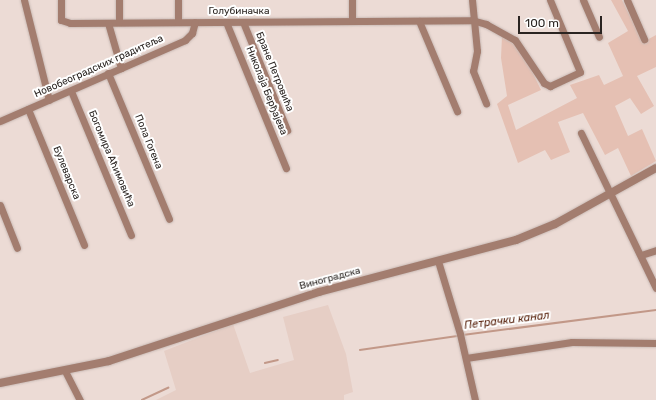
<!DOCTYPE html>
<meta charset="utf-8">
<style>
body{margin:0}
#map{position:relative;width:656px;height:400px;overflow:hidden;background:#ecdbd5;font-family:Rubik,sans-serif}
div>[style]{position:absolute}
.built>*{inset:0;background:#e6cec5}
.green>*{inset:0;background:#e5c0b3}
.stream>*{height:1.5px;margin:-0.75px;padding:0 0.75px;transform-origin:0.75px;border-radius:0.75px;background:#c29888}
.roads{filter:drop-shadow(0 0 1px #c9bab5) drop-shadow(0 0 1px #c9bab5)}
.minor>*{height:7px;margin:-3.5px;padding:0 3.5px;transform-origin:3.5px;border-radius:3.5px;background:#a37d6f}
.tertiary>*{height:8px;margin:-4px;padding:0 4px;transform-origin:4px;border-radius:4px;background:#a37d6f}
span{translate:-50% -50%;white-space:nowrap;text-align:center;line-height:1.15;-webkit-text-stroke:4px #fff;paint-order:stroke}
.street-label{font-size:10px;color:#2a2421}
.water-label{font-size:11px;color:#58220c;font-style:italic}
.scale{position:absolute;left:518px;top:16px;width:84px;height:18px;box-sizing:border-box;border:2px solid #2a2421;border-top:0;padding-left:5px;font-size:12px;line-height:14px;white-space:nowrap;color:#2a2421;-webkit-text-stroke:3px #fff;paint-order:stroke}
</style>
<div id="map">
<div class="built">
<div style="clip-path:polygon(328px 305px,346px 354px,353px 392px,344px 395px,344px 400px,156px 400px,176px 390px,164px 351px,233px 324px,250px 373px,294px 360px,283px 317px)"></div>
</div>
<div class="green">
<div style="clip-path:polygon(611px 0,622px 0,643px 42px,656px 35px,656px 67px,637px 76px,654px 106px,641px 114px,630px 98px,615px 106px,628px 136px,642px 129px,656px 161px,631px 176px,618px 148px,605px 155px,583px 113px,558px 122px,570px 152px,551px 160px,545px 150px,518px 163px,497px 104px,507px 96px,501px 58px,502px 36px,514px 44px,528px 63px,541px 90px,508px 105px,516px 130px,577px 98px,570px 85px,599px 75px,604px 85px,623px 76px,608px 43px,628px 31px)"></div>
</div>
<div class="stream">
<div style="left:463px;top:335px;width:195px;rotate:-7.4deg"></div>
<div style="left:360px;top:350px;width:98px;rotate:-8.2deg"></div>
<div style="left:265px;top:363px;width:13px;rotate:-13deg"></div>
<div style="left:142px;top:400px;width:29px;rotate:-25deg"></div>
</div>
<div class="roads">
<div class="minor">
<div style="left:24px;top:0;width:103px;rotate:76deg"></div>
<div style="left:61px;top:0;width:20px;rotate:90deg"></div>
<div style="left:61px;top:20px;width:9px;rotate:18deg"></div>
<div style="left:70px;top:23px;width:402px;rotate:-0.4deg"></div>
<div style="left:472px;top:20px;width:15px;rotate:16deg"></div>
<div style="left:486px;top:24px;width:33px;rotate:29deg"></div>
<div style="left:515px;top:40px;width:52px;rotate:56deg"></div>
<div style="left:544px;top:83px;width:7px;rotate:27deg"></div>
<div style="left:550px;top:86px;width:33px;rotate:-25deg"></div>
<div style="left:580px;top:72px;width:78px;rotate:-112.6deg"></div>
<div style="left:119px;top:0;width:22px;rotate:90deg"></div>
<div style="left:178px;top:0;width:22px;rotate:90deg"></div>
<div style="left:352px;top:0;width:21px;rotate:90deg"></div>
<div style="left:472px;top:0;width:51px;rotate:84.4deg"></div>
<div style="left:477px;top:51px;width:20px;rotate:101deg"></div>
<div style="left:473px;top:71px;width:35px;rotate:68deg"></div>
<div style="left:583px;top:0;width:40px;rotate:66.6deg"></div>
<div style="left:627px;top:0;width:43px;rotate:66.4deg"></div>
<div style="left:419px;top:21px;width:98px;rotate:67.1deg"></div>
<div style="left:226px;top:22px;width:158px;rotate:67.7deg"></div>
<div style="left:243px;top:22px;width:117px;rotate:67.8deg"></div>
<div style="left:108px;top:23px;width:47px;rotate:73.9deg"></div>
<div style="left:108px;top:73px;width:158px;rotate:67.3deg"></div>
<div style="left:71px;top:91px;width:156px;rotate:67.4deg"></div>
<div style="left:28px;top:109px;width:147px;rotate:67.6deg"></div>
<div style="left:0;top:121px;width:202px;rotate:-23.6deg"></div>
<div style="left:185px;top:40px;width:10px;rotate:-45deg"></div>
<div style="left:192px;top:33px;width:11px;rotate:-75deg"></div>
<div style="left:581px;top:133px;width:172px;rotate:64.2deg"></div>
<div style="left:0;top:205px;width:46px;rotate:68.4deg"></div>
<div style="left:641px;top:255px;width:16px;rotate:-18deg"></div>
<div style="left:438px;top:261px;width:76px;rotate:73.2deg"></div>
<div style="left:460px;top:334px;width:68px;rotate:77.2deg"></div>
<div style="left:466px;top:358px;width:107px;rotate:-8.6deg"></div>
<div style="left:572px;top:342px;width:84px;rotate:0.7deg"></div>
<div style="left:65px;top:371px;width:33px;rotate:63deg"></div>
</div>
<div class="tertiary">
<div style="left:0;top:383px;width:111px;rotate:-11.4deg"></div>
<div style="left:109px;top:361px;width:221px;rotate:-18.2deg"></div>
<div style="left:319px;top:292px;width:204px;rotate:-14.8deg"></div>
<div style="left:516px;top:240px;width:42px;rotate:-22.3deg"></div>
<div style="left:555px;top:224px;width:115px;rotate:-29deg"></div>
</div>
</div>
<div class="street-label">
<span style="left:239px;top:12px">Голубиначка</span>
<span style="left:99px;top:67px;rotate:-24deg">Новобеоградских градитеља</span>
<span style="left:274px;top:72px;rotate:68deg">Бране Петровића</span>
<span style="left:266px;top:91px;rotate:68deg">Николаја Берђајева</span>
<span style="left:148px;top:142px;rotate:68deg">Пола Гогена</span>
<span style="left:111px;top:159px;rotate:67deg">Богомира Аћимовића</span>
<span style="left:66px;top:173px;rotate:68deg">Булеварска</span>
<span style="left:330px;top:279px;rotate:-15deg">Виноградска</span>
</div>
<div class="water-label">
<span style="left:507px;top:321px;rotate:-7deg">Петрачки канал</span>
</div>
<div class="scale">100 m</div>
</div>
